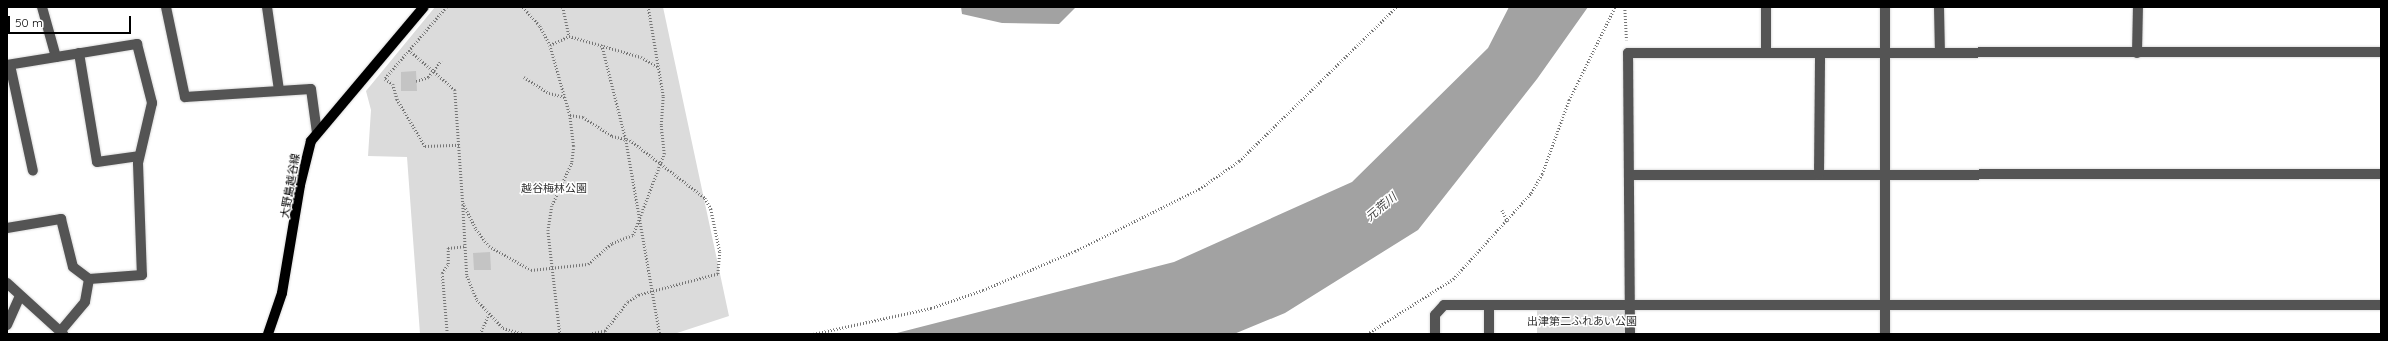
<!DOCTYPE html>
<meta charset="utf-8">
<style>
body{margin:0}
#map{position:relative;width:2388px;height:341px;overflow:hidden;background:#fff;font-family:Quicksand,"Noto Sans JP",sans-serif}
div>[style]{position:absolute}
.green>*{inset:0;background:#dbdbdb}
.water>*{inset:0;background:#a2a2a2}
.building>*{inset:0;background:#c4c4c4}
.path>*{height:2.5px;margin-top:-1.25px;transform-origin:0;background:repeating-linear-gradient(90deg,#767676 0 1px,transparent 0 3px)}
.roads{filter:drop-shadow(0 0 1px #dbdbdb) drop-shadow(0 0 1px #dbdbdb)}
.minor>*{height:10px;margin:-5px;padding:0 5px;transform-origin:5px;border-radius:5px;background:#545454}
.major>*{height:10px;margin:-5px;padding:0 5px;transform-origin:5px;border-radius:5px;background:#000}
span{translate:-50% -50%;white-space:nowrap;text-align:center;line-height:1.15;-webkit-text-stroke:3px #fff;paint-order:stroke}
.street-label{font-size:11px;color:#000}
.park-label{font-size:11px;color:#323232}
.water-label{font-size:12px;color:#434343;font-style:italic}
.frame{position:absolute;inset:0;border:8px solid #000;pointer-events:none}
.scale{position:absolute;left:8px;top:16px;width:123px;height:18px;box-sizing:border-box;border:2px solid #000;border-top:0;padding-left:5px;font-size:12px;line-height:14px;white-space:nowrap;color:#000;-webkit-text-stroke:3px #fff;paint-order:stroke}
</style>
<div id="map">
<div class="green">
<div style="clip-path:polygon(435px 7px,663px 7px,729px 316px,674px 334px,420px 334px,407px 157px,368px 156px,371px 110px,366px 91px)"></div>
<div style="clip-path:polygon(1626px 308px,1626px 334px,1537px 334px,1537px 310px)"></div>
</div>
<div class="water">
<div style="clip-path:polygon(961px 7px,1076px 7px,1059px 24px,1002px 23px,962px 14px)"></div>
<div style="clip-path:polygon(1509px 7px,1588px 7px,1537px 79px,1418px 230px,1285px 313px,1234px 334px,893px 334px,1174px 262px,1352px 182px,1488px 48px)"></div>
</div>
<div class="building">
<div style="clip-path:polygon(416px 71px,417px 91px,401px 91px,401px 72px)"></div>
<div style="clip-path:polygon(490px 252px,491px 270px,474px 270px,473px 253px)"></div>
</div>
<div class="path">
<div style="left:523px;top:7px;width:25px;rotate:48deg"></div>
<div style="left:540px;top:26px;width:21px;rotate:62deg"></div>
<div style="left:550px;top:45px;width:73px;rotate:74.1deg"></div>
<div style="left:570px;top:115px;width:31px;rotate:83deg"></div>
<div style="left:574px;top:146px;width:17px;rotate:97deg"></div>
<div style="left:572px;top:163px;width:47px;rotate:114.9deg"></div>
<div style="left:552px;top:206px;width:24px;rotate:99deg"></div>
<div style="left:548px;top:230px;width:105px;rotate:83.4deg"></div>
<div style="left:563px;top:7px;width:30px;rotate:78deg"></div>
<div style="left:569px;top:36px;width:75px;rotate:16.3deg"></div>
<div style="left:641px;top:57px;width:20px;rotate:30deg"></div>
<div style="left:1625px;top:7px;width:33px;rotate:87deg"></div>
<div style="left:550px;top:45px;width:21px;rotate:-25deg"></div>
<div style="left:602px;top:45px;width:98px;rotate:75.8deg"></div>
<div style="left:626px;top:140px;width:197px;rotate:80.1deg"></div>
<div style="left:409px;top:50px;width:61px;rotate:41deg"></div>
<div style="left:455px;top:90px;width:113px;rotate:86deg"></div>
<div style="left:463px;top:203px;width:29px;rotate:63deg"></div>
<div style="left:476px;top:229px;width:21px;rotate:53deg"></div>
<div style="left:489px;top:246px;width:48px;rotate:29.7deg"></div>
<div style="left:531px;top:270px;width:57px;rotate:-6deg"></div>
<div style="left:588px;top:264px;width:32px;rotate:-41deg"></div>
<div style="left:612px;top:243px;width:22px;rotate:-21deg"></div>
<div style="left:633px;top:235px;width:87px;rotate:-69.1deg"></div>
<div style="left:664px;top:154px;width:29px;rotate:-96deg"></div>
<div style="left:661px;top:125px;width:29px;rotate:-86deg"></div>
<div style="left:663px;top:96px;width:90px;rotate:-99.6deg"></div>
<div style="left:524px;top:77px;width:30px;rotate:33deg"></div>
<div style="left:549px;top:93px;width:16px;rotate:14deg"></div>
<div style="left:385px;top:78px;width:94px;rotate:-49.3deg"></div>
<div style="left:385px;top:79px;width:9px;rotate:32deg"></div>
<div style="left:393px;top:84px;width:16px;rotate:75deg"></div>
<div style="left:397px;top:99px;width:55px;rotate:59.2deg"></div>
<div style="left:425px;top:146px;width:34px;rotate:-2deg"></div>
<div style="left:416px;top:81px;width:13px;rotate:-18deg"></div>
<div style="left:428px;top:77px;width:21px;rotate:-51deg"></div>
<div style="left:570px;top:115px;width:13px;rotate:9deg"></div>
<div style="left:583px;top:117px;width:35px;rotate:33deg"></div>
<div style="left:612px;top:136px;width:18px;rotate:13deg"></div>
<div style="left:630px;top:140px;width:95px;rotate:37.7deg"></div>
<div style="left:705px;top:198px;width:13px;rotate:61deg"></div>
<div style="left:711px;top:209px;width:44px;rotate:78.2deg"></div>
<div style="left:720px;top:252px;width:22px;rotate:95deg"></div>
<div style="left:718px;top:274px;width:82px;rotate:165.1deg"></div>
<div style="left:639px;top:295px;width:13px;rotate:148deg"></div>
<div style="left:628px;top:302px;width:37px;rotate:128deg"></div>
<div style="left:605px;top:331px;width:14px;rotate:168deg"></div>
<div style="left:463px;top:205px;width:71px;rotate:86.8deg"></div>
<div style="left:467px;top:276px;width:26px;rotate:67deg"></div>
<div style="left:477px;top:300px;width:38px;rotate:47deg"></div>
<div style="left:503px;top:328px;width:22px;rotate:16deg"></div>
<div style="left:1502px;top:210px;width:13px;rotate:63deg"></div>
<div style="left:447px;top:334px;width:61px;rotate:-94.7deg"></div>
<div style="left:442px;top:273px;width:11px;rotate:-56deg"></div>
<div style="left:448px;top:264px;width:16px;rotate:-90deg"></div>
<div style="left:448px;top:248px;width:18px;rotate:-6deg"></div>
<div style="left:480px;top:334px;width:20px;rotate:-66deg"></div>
<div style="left:813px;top:334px;width:121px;rotate:-12.4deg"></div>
<div style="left:931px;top:308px;width:55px;rotate:-19.1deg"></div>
<div style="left:983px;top:290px;width:100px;rotate:-23deg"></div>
<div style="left:1075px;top:251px;width:139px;rotate:-26.6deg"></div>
<div style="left:1199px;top:189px;width:49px;rotate:-35deg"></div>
<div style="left:1239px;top:161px;width:220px;rotate:-44.4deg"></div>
<div style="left:1367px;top:334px;width:102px;rotate:-32.6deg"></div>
<div style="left:1453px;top:279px;width:116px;rotate:-47.8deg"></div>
<div style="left:1531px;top:193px;width:22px;rotate:-60deg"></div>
<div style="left:1542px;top:174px;width:79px;rotate:-70deg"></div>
<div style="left:1569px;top:100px;width:104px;rotate:-63.7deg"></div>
</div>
<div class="roads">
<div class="minor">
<div style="left:42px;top:7px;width:52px;rotate:74.4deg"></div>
<div style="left:166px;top:7px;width:92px;rotate:78.1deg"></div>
<div style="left:185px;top:97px;width:126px;rotate:-3.6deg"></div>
<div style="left:311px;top:89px;width:44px;rotate:82.2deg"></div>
<div style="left:267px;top:7px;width:84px;rotate:81.8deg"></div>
<div style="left:1885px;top:7px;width:327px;rotate:90deg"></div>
<div style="left:1939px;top:7px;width:46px;rotate:88.8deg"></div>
<div style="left:79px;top:53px;width:110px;rotate:80.6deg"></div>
<div style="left:97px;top:162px;width:42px;rotate:-8.1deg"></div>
<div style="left:1766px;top:53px;width:46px;rotate:-90deg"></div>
<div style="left:2137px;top:53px;width:46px;rotate:-88.8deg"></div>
<div style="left:7px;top:65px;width:132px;rotate:-9.2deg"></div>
<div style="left:137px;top:44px;width:61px;rotate:75.7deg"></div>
<div style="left:152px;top:103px;width:62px;rotate:103.1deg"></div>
<div style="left:138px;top:163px;width:112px;rotate:88deg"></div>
<div style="left:142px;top:275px;width:53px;rotate:175.7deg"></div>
<div style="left:89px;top:279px;width:23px;rotate:100deg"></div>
<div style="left:85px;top:302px;width:39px;rotate:130deg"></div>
<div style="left:10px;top:65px;width:108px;rotate:77.8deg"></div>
<div style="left:1629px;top:175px;width:752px;rotate:-0.08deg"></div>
<div style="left:1819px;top:175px;width:122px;rotate:-89.5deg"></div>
<div style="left:7px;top:228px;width:55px;rotate:-9.5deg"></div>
<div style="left:61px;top:219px;width:49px;rotate:76deg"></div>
<div style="left:73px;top:267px;width:20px;rotate:37deg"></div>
<div style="left:7px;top:283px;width:76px;rotate:42.3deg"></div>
<div style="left:7px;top:325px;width:32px;rotate:-66deg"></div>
<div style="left:1435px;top:334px;width:19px;rotate:-90deg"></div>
<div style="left:1435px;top:315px;width:13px;rotate:-48deg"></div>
<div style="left:1444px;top:305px;width:937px"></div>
<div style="left:1489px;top:334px;width:29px;rotate:-90deg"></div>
<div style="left:1630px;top:334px;width:281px;rotate:-90.4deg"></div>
<div style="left:1628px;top:53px;width:753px;rotate:-0.08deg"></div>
</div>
<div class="major">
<div style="left:268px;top:334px;width:43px;rotate:-71.1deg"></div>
<div style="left:282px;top:293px;width:109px;rotate:-80.5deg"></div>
<div style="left:300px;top:185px;width:45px;rotate:-76deg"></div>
<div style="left:311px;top:141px;width:175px;rotate:-49.9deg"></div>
</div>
</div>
<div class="street-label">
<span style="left:290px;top:186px;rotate:-80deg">大野島越谷線</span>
</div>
<div class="park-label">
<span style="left:554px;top:188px">越谷梅林公園</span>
<span style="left:1582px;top:321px">出津第二ふれあい公園</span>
</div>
<div class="water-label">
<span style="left:1381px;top:207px;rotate:-40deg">元荒川</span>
</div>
<div class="frame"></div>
<div class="scale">50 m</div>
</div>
